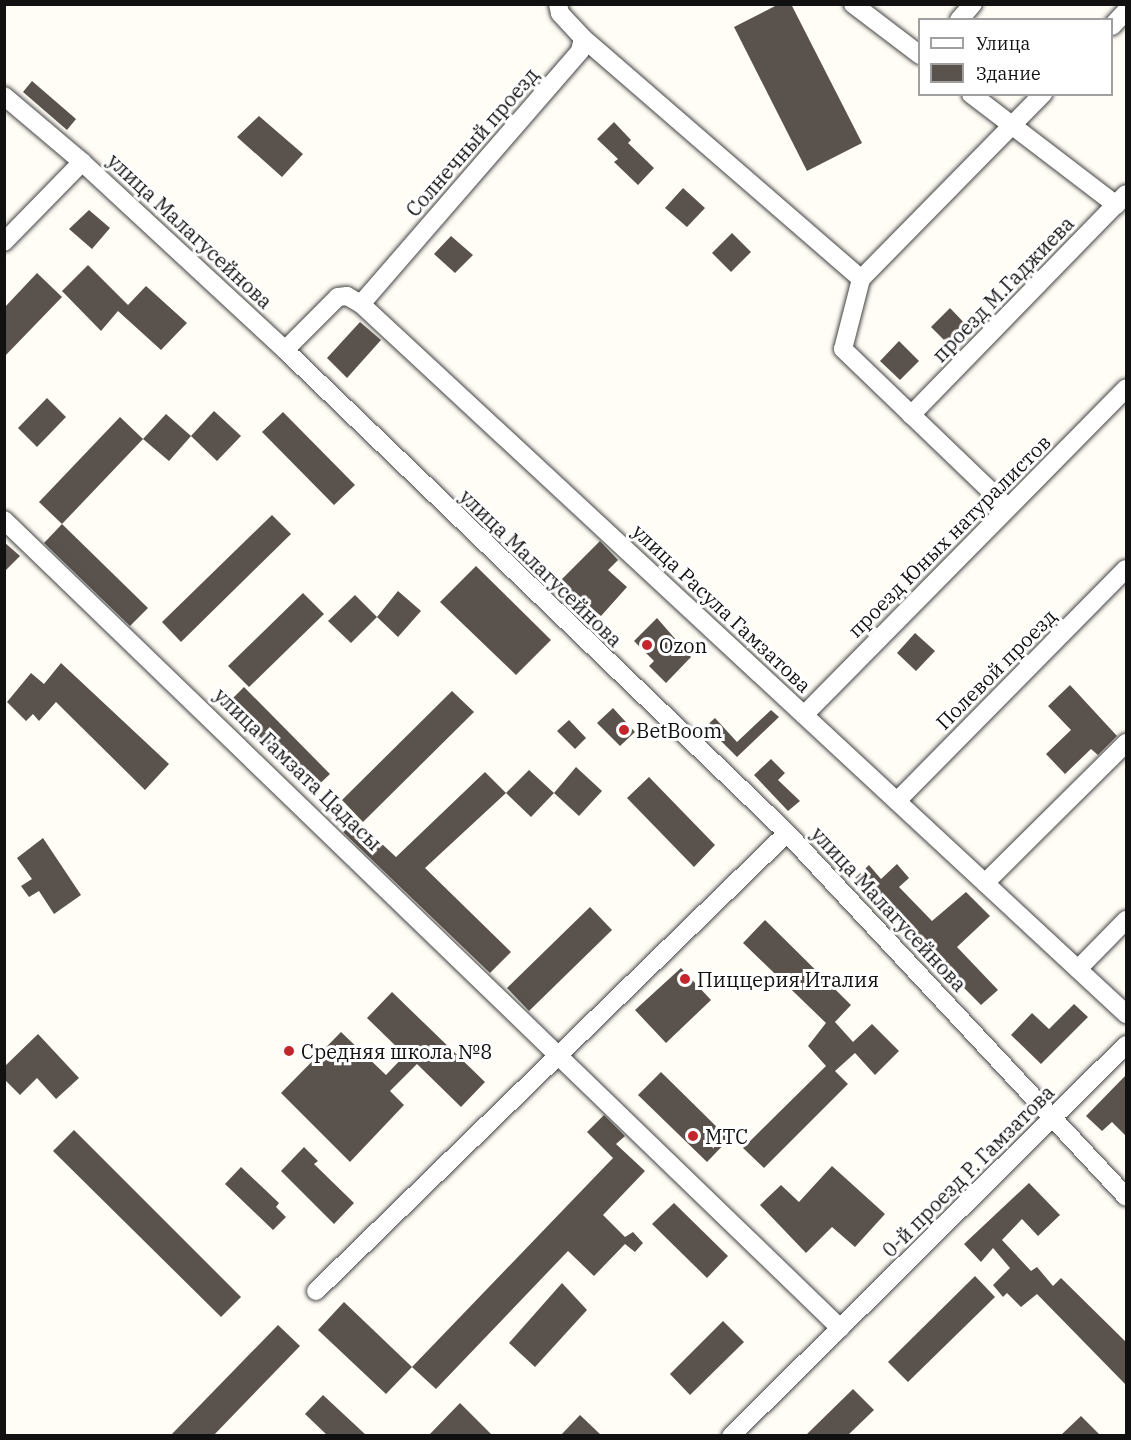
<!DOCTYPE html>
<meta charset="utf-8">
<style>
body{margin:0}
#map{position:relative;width:1131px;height:1440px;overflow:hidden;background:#fffdf5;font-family:"IBM Plex Serif",serif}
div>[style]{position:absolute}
.building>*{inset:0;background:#5a524d}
.roads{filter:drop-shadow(0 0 2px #444) drop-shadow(0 0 2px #444)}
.minor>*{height:18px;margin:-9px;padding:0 9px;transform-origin:9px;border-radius:9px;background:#fff}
.dots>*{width:16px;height:16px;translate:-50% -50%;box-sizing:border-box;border:3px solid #fff;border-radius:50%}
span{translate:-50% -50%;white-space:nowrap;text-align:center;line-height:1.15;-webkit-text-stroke:6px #fff;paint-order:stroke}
.street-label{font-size:20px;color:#111}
.poi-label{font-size:20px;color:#111}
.left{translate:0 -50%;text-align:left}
.frame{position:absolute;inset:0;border:6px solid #111;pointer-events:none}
.legend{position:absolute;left:918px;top:18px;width:195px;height:78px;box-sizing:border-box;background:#fff;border:2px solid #a0a0a0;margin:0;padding:8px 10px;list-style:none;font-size:18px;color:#111}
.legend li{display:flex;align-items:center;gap:12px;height:30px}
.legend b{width:30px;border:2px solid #a0a0a0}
</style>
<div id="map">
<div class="building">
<div style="clip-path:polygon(779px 4px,791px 4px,862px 143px,807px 171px,734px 27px)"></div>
<div style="clip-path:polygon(32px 81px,76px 119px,67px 130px,23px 92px)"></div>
<div style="clip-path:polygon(259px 116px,303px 154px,282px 177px,237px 137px)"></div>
<div style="clip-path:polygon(614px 122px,631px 140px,628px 143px,654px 168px,638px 185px,614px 162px,618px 159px,597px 139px)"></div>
<div style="clip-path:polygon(683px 188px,705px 208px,687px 227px,665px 208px)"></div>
<div style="clip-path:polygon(89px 210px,110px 228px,92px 249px,69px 229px)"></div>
<div style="clip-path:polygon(732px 233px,751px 252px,731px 272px,712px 253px)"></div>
<div style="clip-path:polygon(451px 236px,473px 255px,455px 273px,434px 254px)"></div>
<div style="clip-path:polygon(88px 265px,128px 305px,146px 286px,187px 323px,161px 350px,118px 311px,101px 331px,62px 291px)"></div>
<div style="clip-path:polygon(37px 273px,62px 297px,4px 357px,4px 308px)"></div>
<div style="clip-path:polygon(950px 308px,973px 332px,954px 350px,931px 327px)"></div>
<div style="clip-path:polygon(360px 322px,381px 340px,347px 378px,327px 358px)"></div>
<div style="clip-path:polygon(899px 341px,919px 361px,900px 380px,880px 361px)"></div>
<div style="clip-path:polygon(47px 398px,66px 417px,37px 447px,18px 428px)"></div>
<div style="clip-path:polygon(214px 411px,241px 436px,217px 461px,191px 436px)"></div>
<div style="clip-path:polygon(283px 412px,355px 485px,334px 505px,262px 432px)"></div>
<div style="clip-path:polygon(166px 414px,191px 436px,169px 461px,143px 439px)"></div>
<div style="clip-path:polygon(120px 417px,143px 439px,62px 524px,39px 502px)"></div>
<div style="clip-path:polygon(272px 515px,291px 534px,181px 642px,162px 622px)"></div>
<div style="clip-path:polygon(62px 524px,148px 608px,130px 626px,44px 543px)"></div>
<div style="clip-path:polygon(600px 541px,618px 560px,608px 570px,627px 587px,601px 616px,559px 582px)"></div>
<div style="clip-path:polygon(4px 542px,20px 556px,4px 572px)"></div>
<div style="clip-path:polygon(476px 566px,551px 640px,516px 675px,440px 602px)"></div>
<div style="clip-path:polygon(398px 591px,421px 611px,398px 637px,377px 617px)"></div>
<div style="clip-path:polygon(303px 593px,324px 614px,249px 687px,228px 666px)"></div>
<div style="clip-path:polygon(355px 595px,377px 617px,351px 643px,328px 621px)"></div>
<div style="clip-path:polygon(657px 618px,691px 657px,666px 683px,649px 666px,654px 661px,634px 641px)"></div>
<div style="clip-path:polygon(915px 633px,935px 651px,916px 671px,897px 653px)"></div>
<div style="clip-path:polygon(61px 663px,169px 764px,145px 790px,56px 702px,39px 721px,33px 714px,26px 721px,7px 702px,31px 673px,44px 684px)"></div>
<div style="clip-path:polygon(1070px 685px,1117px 736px,1098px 755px,1091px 749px,1065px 774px,1046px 754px,1071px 730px,1048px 706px)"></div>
<div style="clip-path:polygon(244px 687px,330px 774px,310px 793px,224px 707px)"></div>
<div style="clip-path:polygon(452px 691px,474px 712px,363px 822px,342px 800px)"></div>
<div style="clip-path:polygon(613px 708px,635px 732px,620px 746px,597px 723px)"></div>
<div style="clip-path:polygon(771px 710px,779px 717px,737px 757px,706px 726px,715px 718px,737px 742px)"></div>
<div style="clip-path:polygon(569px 720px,586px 738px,575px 749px,557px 731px)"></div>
<div style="clip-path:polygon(771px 759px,785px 773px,778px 780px,800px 801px,788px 811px,754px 775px)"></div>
<div style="clip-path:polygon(576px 767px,602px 791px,579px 816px,554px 793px)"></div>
<div style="clip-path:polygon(529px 770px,554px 793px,531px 817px,506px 793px)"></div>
<div style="clip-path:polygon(485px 772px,506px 793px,425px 868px,511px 952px,490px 973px,343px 832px,355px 819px,396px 857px)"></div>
<div style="clip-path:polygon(649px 777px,715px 845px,694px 867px,627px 798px)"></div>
<div style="clip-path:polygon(43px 838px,81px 895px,54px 914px,39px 891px,29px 897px,21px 886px,32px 879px,17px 858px)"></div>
<div style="clip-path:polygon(897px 864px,909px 878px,899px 887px,932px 921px,966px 892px,990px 916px,957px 947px,998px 990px,981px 1005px,855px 878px,869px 865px,881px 879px)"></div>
<div style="clip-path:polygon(590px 907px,612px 930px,529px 1011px,507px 988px)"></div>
<div style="clip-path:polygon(765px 920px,851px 1005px,835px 1022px,853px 1042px,872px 1024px,899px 1051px,875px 1075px,855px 1053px,835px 1071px,848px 1084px,764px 1168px,743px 1148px,826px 1066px,808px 1046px,826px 1023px,743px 943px)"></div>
<div style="clip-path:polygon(681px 968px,711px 1000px,666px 1043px,635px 1010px)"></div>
<div style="clip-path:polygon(392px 992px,485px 1082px,461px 1107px,417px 1064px,390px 1091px,404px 1105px,350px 1162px,281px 1093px,341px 1032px,386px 1075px,405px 1055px,367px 1018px)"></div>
<div style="clip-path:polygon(1074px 1004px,1088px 1017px,1041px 1064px,1011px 1035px,1032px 1013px,1049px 1029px)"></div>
<div style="clip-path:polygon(38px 1034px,79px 1078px,56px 1099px,37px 1078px,20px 1095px,4px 1079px,4px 1067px)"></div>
<div style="clip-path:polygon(661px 1072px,729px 1139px,707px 1162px,638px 1095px)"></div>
<div style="clip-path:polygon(1126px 1075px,1126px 1136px,1112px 1122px,1102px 1131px,1086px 1116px)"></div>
<div style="clip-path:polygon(604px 1115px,625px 1136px,616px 1144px,645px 1171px,603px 1215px,625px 1237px,633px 1232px,643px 1243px,635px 1252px,625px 1244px,594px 1276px,568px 1251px,436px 1389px,412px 1367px,613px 1158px,587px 1132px)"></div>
<div style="clip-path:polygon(74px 1130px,241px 1297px,221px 1317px,53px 1151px)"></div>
<div style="clip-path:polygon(304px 1147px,318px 1161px,314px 1164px,354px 1203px,334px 1224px,281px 1171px)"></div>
<div style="clip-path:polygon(832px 1166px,885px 1214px,855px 1247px,832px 1227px,806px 1253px,760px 1205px,781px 1185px,799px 1202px)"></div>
<div style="clip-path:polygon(241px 1167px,279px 1203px,276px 1207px,286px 1217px,273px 1230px,225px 1184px)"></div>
<div style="clip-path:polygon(1029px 1183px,1060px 1215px,1038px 1236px,1022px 1219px,1002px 1240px,1031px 1271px,1037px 1267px,1053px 1286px,1061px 1278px,1126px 1342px,1126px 1385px,1037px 1294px,1021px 1307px,1007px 1293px,1003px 1297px,993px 1285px,1010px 1268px,993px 1248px,981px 1262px,964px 1244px)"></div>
<div style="clip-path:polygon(674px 1203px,728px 1256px,707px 1278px,652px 1224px)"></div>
<div style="clip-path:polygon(975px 1276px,995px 1297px,908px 1382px,888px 1362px)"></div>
<div style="clip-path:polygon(562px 1283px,587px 1310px,535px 1367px,509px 1343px)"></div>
<div style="clip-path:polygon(344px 1302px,412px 1367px,386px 1394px,318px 1330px)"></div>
<div style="clip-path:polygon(723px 1321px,744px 1342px,690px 1395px,670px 1374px)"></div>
<div style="clip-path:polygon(278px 1325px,300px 1346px,213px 1436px,170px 1436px)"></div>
<div style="clip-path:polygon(853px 1389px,874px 1410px,847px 1436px,805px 1436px)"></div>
<div style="clip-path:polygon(323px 1395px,367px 1436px,328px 1436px,305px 1414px)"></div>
<div style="clip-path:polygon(460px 1403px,493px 1436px,428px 1436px)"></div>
<div style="clip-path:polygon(580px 1415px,602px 1436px,560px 1436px)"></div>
<div style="clip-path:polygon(1081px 1416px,1101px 1436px,1060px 1436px)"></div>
</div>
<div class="roads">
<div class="minor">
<div style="left:853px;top:4px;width:84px;rotate:37.3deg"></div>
<div style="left:959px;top:20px;width:21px;rotate:-49deg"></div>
<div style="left:1112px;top:26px;width:21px;rotate:-47deg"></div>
<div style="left:583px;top:38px;width:368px;rotate:40.9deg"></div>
<div style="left:861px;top:279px;width:72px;rotate:104.4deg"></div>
<div style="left:843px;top:349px;width:229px;rotate:43.9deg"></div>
<div style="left:971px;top:94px;width:183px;rotate:37.4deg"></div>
<div style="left:4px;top:96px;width:102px;rotate:40.2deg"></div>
<div style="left:82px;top:162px;width:277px;rotate:42.8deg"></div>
<div style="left:285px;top:350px;width:697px;rotate:43.89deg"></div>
<div style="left:787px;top:833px;width:497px;rotate:47deg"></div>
<div style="left:4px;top:242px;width:112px;rotate:-45.7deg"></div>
<div style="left:861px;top:279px;width:260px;rotate:-45.5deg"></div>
<div style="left:361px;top:304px;width:335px;rotate:-49.1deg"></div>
<div style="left:580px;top:51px;width:13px;rotate:-77deg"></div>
<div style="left:583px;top:38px;width:34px;rotate:-133deg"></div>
<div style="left:560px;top:13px;width:9px;rotate:-103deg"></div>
<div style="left:285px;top:350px;width:75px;rotate:-45deg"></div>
<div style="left:338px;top:297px;width:9px;rotate:-6deg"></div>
<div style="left:347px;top:296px;width:16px;rotate:30deg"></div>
<div style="left:361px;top:304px;width:1044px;rotate:42.86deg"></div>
<div style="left:911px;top:415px;width:308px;rotate:-45.8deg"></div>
<div style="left:4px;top:520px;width:1163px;rotate:44.02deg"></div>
<div style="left:804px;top:715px;width:459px;rotate:-45.4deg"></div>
<div style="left:897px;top:801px;width:326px;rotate:-45.4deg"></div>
<div style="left:985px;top:883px;width:199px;rotate:-44.8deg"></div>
<div style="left:1078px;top:969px;width:69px;rotate:-45.6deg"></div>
<div style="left:316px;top:1291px;width:657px;rotate:-44.2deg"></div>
<div style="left:731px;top:1436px;width:556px;rotate:-44.71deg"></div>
</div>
</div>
<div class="dots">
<div style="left:647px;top:645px;background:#c4262e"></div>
<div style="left:624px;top:730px;background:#c4262e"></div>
<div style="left:685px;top:979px;background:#c4262e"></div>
<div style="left:289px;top:1051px;background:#c4262e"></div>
<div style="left:693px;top:1136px;background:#c4262e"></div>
</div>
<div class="street-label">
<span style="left:472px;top:142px;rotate:-49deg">Солнечный проезд</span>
<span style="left:190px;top:231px;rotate:43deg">улица Малагусейнова</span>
<span style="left:1003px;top:289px;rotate:-46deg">проезд М.Гаджиева</span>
<span style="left:949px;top:536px;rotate:-45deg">проезд Юных натуралистов</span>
<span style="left:541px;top:568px;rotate:44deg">улица Малагусейнова</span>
<span style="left:722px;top:608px;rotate:43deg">улица Расула Гамзатова</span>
<span style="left:996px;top:669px;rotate:-45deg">Полевой проезд</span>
<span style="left:298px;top:769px;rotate:44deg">улица Гамзата Цадасы</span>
<span style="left:889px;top:909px;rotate:47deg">улица Малагусейнова</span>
<span style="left:968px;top:1171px;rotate:-45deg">0-й проезд Р. Гамзатова</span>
</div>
<div class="poi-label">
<span class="left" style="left:659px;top:645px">Ozon</span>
<span class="left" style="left:636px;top:730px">BetBoom</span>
<span class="left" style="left:697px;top:979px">Пиццерия Италия</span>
<span class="left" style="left:301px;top:1051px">Средняя школа №8</span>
<span class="left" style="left:705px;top:1136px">МТС</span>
</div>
<div class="frame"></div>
<ul class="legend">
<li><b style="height:8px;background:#fff"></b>Улица</li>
<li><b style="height:16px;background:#5a524d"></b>Здание</li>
</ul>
</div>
